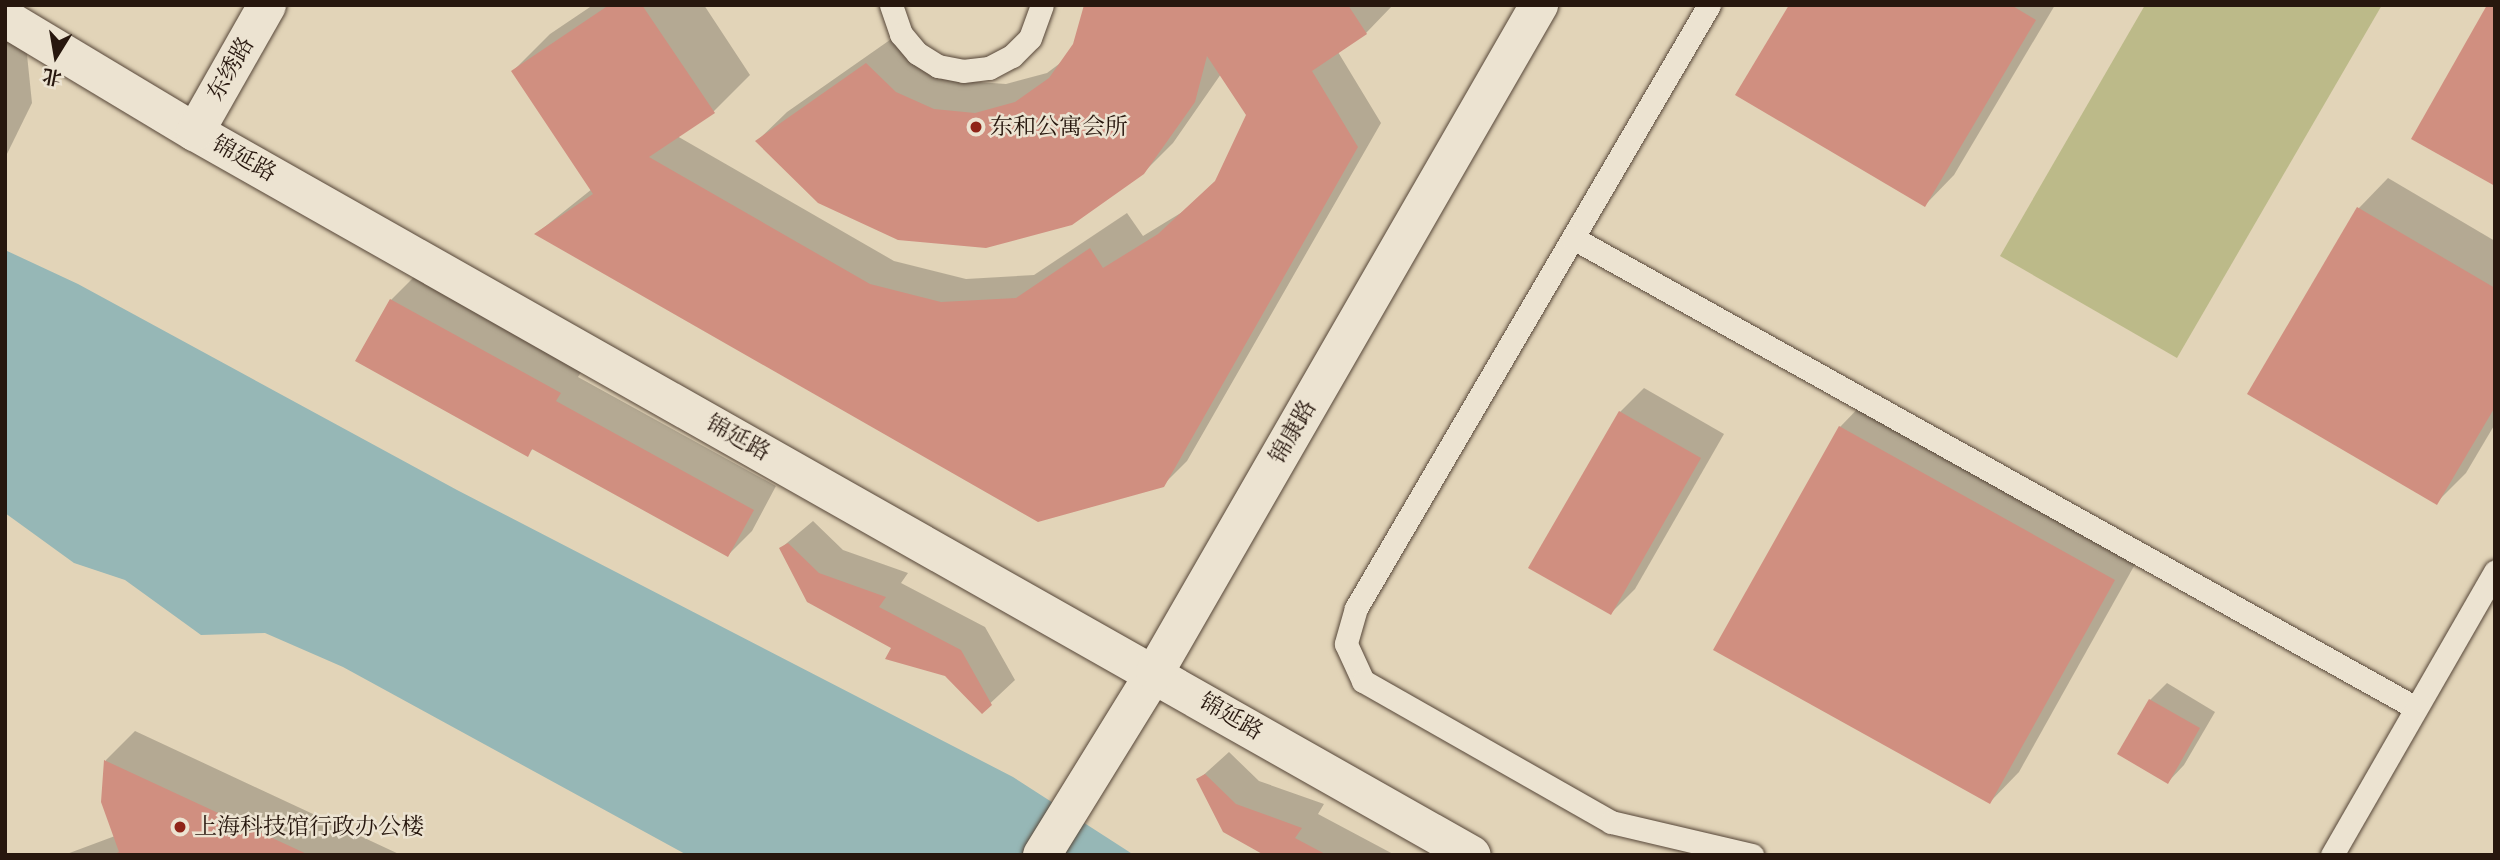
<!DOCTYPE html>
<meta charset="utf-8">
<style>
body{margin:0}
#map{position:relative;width:2500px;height:860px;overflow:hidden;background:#e2d4b8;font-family:"IM FELL Double Pica","Noto Serif SC",serif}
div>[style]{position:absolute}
.green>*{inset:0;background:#bcba89}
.water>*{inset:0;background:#96b7b6}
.shadow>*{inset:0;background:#0003}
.building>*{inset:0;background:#d08f80}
.roads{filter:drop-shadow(0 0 2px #564638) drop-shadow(0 0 2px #564638)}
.service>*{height:23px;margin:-11.5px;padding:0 11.5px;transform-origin:11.5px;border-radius:11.5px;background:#ece3d1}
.minor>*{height:38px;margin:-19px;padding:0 19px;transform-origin:19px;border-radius:19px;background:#ece3d1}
.dots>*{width:19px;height:19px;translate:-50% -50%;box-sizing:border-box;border:4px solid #ece3d1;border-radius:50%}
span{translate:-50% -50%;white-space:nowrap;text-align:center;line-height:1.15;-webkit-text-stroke:5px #ece3d1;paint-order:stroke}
.street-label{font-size:23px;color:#27170e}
.poi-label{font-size:23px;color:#27170e}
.left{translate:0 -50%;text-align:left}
.frame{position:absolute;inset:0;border:7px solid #27170e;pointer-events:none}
.north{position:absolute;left:21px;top:21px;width:70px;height:70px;-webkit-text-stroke:5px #ece3d1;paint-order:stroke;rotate:191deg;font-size:19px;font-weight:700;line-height:28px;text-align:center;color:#27170e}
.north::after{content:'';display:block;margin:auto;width:24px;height:32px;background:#27170e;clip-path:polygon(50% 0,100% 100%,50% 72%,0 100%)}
</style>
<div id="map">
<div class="green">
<div style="clip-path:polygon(2145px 5px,2382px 5px,2177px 358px,2000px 256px)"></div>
</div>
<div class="water">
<div style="clip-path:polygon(5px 250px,78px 284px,457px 490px,1013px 777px,1134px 855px,687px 855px,343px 667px,265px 633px,201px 635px,125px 580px,74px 563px,5px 513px)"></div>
</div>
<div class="shadow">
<div style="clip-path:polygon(593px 5px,704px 5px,750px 75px,713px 112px,677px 136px,894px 261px,966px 279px,1034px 275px,1127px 213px,1143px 236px,1184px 211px,1218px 179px,1248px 115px,1221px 74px,1173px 143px,1143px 173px,757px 141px,787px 112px,897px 35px,964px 81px,1006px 84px,1047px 73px,1063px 61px,1075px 45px,1085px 5px,1393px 5px,1366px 33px,1338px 52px,1381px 123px,1187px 461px,1163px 485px,537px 233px,592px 189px,513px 71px,550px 34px)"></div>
<div style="clip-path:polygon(1791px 5px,2055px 5px,1954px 175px,1925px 205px)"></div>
<div style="clip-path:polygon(5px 34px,26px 45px,32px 103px,5px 158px)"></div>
<div style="clip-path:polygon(2388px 178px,2495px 241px,2495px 424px,2466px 473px,2436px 503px,2249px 393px,2359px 208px)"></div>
<div style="clip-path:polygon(415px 276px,583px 369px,578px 377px,776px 486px,752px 531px,728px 555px,534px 448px,527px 454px,358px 360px,391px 300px)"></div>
<div style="clip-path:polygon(1644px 388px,1724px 434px,1635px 589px,1611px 613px,1620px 412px)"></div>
<div style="clip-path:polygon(1869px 397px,2143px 550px,2019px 772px,1990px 802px,1840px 427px)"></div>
<div style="clip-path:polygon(813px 521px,843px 550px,908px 573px,901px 583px,985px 627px,1015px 680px,982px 711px,946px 675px,893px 647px,781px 548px)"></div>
<div style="clip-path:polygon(2167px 683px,2215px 712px,2184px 765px,2168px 782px,2119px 754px,2150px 700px)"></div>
<div style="clip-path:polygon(135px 731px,401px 855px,64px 855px,115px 836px,103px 801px,106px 760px)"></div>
<div style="clip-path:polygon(1229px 752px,1259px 781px,1324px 804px,1318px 814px,1395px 855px,1267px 855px,1198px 780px)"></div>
</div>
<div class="building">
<div style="clip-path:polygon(609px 5px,642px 5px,715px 113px,649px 157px,870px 284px,941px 302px,1016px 298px,1090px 248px,1103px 268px,1158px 234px,1215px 181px,1246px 115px,1207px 56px,1195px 102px,1144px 174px,1072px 225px,986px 248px,898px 240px,818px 203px,755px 141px,866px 63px,896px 92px,934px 109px,975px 113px,1015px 102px,1049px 78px,1073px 44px,1084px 5px,1348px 5px,1367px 34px,1312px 71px,1358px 147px,1164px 487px,1038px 522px,534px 234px,593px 194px,511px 71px)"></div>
<div style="clip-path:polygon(1789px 5px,2011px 5px,2036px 20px,1925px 207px,1735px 95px)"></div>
<div style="clip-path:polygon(2487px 5px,2495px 5px,2495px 186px,2411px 139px)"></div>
<div style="clip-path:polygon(2357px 207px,2495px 288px,2495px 407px,2437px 505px,2247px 394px)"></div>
<div style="clip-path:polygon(390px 299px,561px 393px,556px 401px,754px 510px,728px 557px,532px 449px,528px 457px,355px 361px)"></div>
<div style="clip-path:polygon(1619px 411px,1701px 458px,1611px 615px,1528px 568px)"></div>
<div style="clip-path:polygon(1839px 426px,2115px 580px,1990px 804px,1713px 650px)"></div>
<div style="clip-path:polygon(788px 543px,819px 573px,886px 597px,879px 607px,961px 650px,992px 705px,982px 714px,945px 676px,885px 659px,891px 648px,807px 602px,779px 548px)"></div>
<div style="clip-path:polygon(2149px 699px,2200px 728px,2168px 784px,2117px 754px)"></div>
<div style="clip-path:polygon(104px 760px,309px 855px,112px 855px,119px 852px,101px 802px)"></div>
<div style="clip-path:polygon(1205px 774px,1236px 804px,1302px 828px,1295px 838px,1327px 855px,1264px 855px,1223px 832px,1196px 779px)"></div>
</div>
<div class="roads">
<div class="service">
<div style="left:891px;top:5px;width:31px;rotate:71deg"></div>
<div style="left:901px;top:34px;width:25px;rotate:50deg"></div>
<div style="left:917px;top:53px;width:25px;rotate:32deg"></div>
<div style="left:938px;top:66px;width:25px;rotate:11deg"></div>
<div style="left:963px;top:71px;width:26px;rotate:-7deg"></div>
<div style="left:989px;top:68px;width:26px;rotate:-28deg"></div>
<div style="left:1012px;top:56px;width:25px;rotate:-45deg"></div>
<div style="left:1030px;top:38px;width:35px;rotate:-70deg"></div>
<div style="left:1709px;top:5px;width:699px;rotate:120.34deg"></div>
<div style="left:1356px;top:608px;width:37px;rotate:106deg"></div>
<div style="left:1346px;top:644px;width:41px;rotate:65.3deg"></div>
<div style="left:1363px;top:681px;width:285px;rotate:29.6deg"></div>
<div style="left:1611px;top:822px;width:145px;rotate:13.2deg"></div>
<div style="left:1573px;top:238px;width:965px;rotate:29.14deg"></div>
<div style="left:2332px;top:855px;width:327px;rotate:-60.1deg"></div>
</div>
<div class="minor">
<div style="left:5px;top:18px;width:222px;rotate:31deg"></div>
<div style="left:195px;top:132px;width:1467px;rotate:29.52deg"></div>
<div style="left:195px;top:132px;width:146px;rotate:-60.4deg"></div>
<div style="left:1042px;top:855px;width:215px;rotate:-58.3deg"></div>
<div style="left:1155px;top:672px;width:770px;rotate:-60.07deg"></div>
</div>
</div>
<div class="dots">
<div style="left:976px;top:127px;background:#8f2418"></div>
<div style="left:180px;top:827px;background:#8f2418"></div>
</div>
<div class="street-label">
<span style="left:231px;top:69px;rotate:-60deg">东绣路</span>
<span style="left:244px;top:159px;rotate:29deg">锦延路</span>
<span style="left:1293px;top:432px;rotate:-60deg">锦康路</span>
<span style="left:738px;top:438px;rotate:29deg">锦延路</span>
<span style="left:1231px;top:717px;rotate:30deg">锦延路</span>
</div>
<div class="poi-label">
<span class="left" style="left:990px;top:127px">东和公寓会所</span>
<span class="left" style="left:194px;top:827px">上海科技馆行政办公楼</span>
</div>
<div class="frame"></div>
<div class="north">北</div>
</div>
